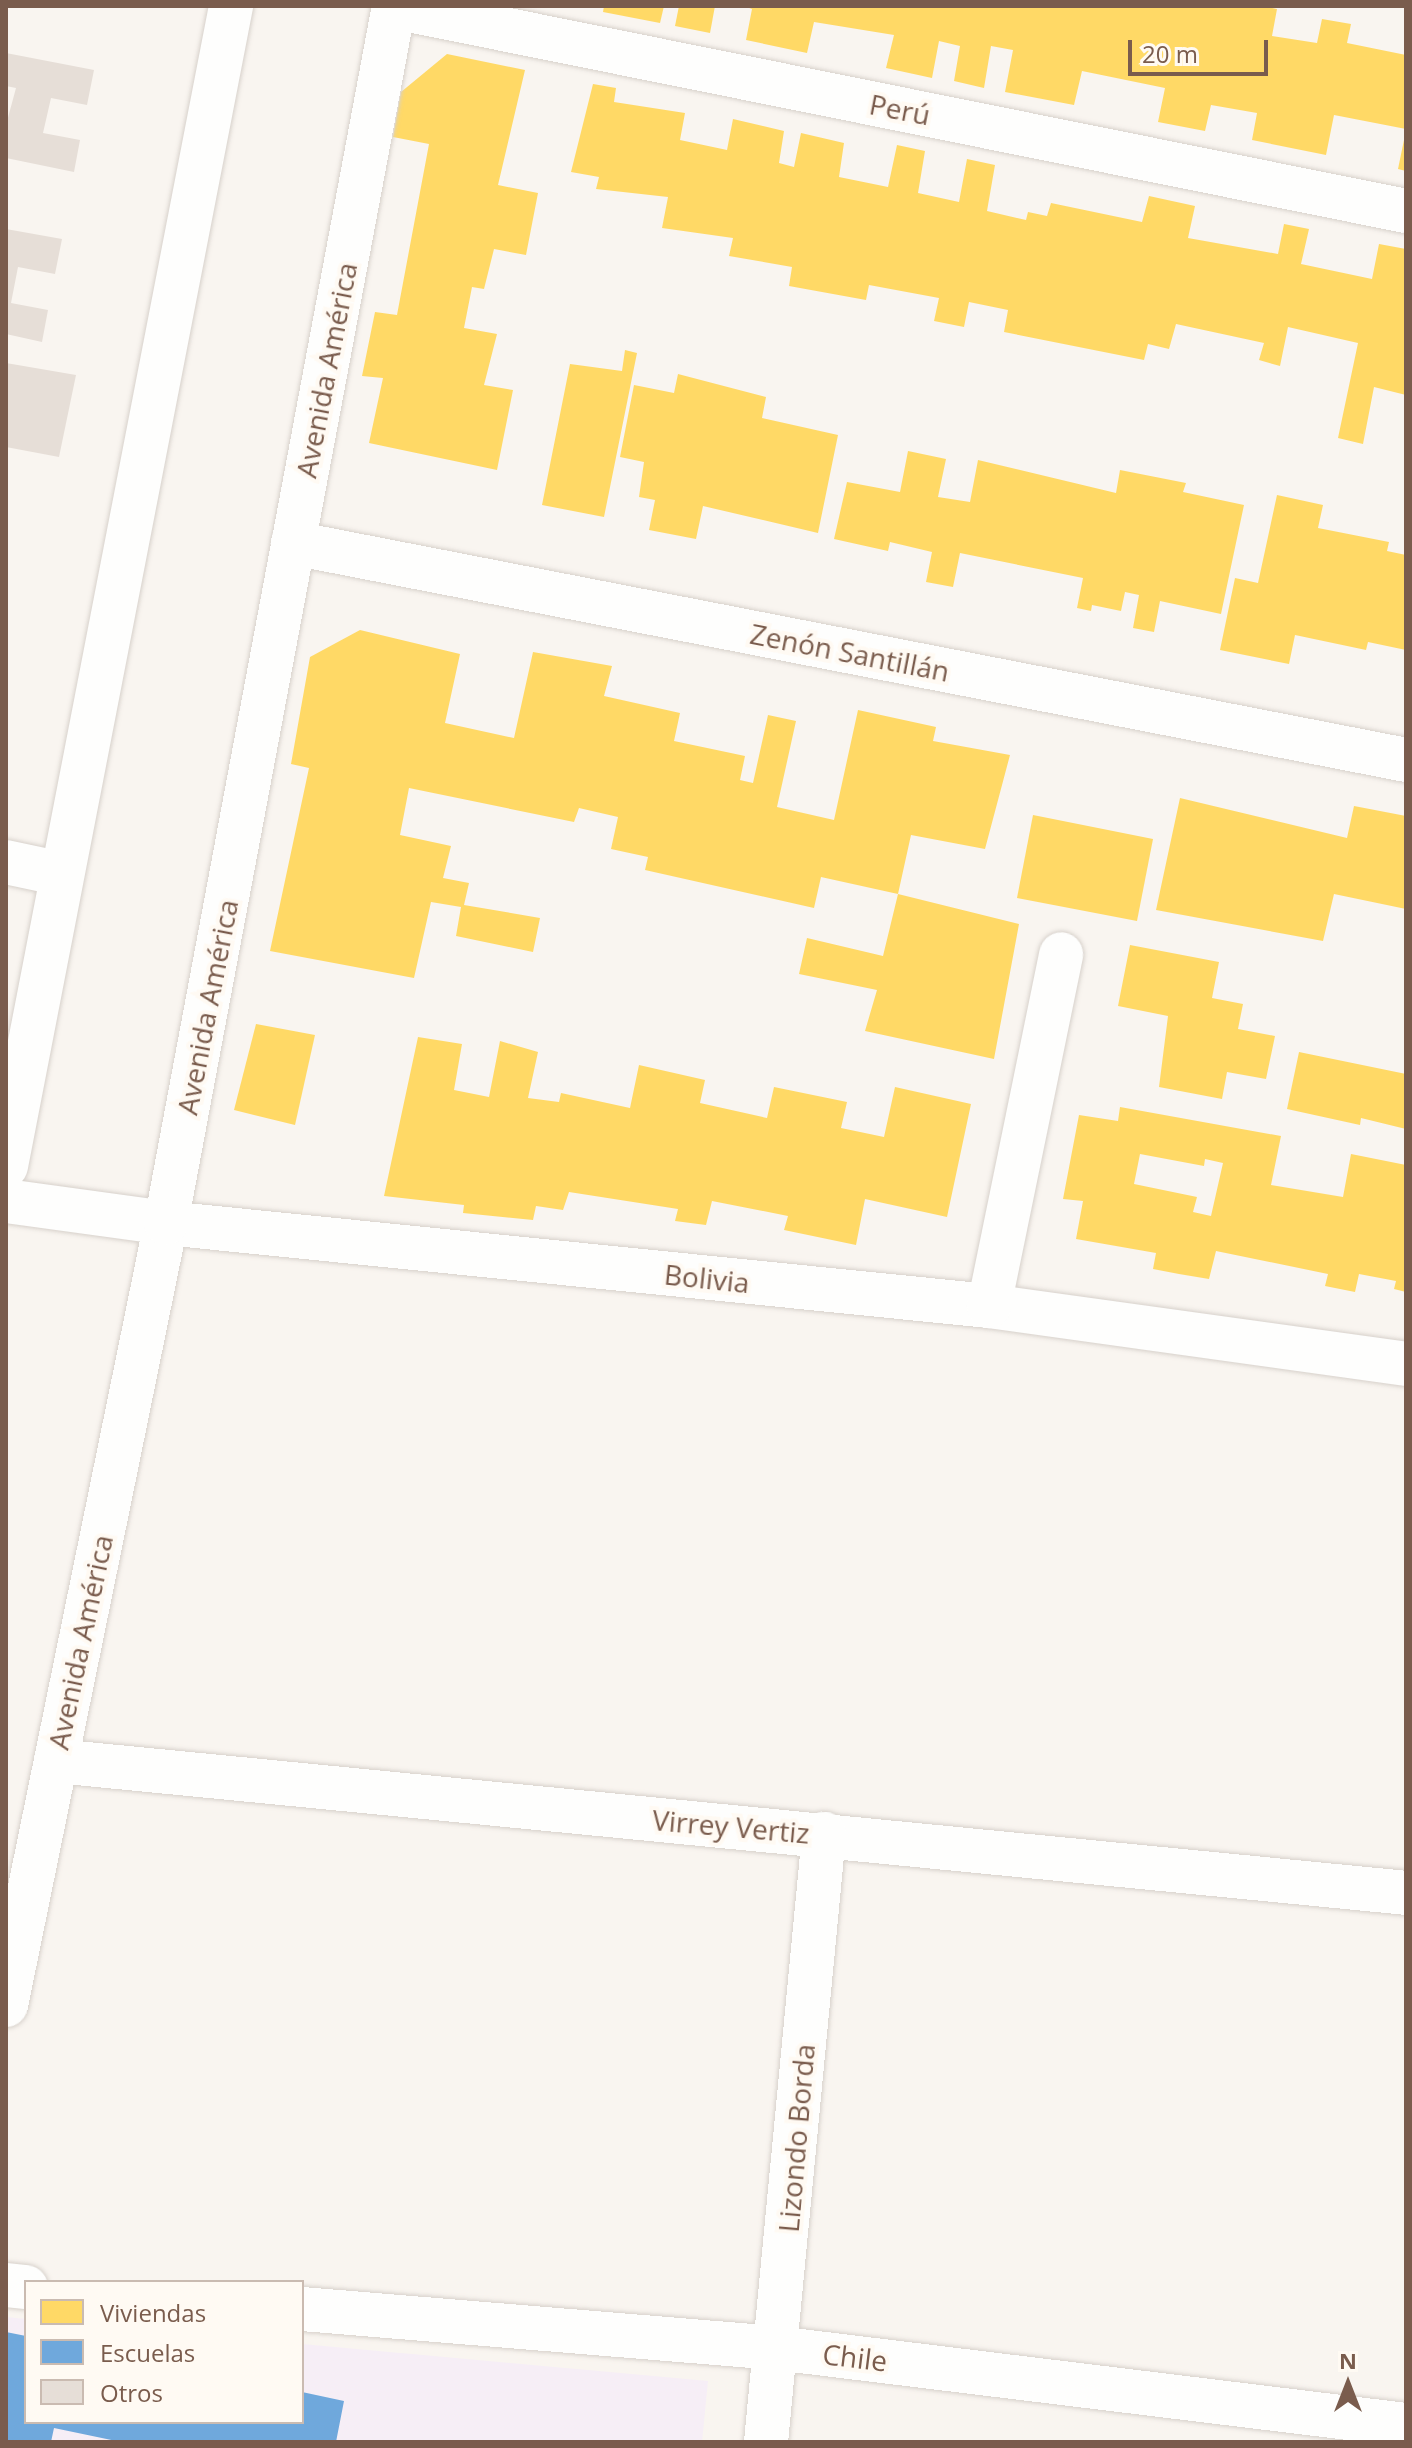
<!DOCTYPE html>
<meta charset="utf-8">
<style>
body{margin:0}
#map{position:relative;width:1412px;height:2448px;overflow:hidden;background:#f9f5f0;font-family:"Open Sans",sans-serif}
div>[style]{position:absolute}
.education>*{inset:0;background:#f6eef6}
.homes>*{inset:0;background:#ffd966}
.schools>*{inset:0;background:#6fa8dc}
.building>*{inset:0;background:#e6ded7}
.roads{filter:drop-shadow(0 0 2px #d7d1cb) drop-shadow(0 0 2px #d7d1cb)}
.street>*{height:44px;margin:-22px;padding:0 22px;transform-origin:22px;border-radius:22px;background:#fefefd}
.secondary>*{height:44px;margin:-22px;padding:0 22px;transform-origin:22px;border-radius:22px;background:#fefefd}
span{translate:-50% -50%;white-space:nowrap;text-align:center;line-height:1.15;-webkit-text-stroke:8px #fffaf3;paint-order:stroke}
.street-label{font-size:28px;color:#7a5c4d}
.frame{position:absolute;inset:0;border:8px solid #7a5c4d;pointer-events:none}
.legend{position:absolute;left:24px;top:2280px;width:280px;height:144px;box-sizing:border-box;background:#fffaf3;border:2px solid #cabbb1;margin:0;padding:10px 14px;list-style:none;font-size:24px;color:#7a5c4d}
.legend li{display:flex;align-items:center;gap:16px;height:40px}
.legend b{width:40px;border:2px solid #cabbb1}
.north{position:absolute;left:1308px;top:2344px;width:80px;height:80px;-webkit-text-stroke:6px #fffaf3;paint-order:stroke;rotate:0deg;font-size:22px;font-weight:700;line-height:32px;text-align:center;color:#7a5c4d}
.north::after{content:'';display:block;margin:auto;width:28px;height:36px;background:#7a5c4d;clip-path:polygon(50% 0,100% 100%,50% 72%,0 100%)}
.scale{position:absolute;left:1128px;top:40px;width:140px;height:36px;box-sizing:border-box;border:4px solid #7a5c4d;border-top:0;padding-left:10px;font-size:24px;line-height:28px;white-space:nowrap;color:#7a5c4d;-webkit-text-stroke:6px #fffaf3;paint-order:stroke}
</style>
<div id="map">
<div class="education">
<div style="clip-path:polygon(6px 2317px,26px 2319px,26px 2422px,302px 2422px,302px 2344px,708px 2381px,702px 2442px,6px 2442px)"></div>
</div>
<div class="homes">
<div style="clip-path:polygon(604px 6px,664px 6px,660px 23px,603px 12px)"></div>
<div style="clip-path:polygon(679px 6px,715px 6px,710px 33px,675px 26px)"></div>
<div style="clip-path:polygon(744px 6px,1262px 6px,1277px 9px,1272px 36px,1317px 43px,1322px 19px,1351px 24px,1347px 43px,1406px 55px,1406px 129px,1334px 115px,1326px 155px,1252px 140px,1257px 113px,1211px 105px,1205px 131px,1158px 122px,1165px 88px,1082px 71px,1074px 105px,1005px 92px,1013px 50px,991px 46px,984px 88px,954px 81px,960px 46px,939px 41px,932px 78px,886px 68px,894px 35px,814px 22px,807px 53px,746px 40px,752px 9px)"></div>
<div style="clip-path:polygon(447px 54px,525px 70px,498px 185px,538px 193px,526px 255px,494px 249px,484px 289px,472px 287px,464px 328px,497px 334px,484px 385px,513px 390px,497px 470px,369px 443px,383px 378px,362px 376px,375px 312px,397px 315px,429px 144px,393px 137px,401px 92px)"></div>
<div style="clip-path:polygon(593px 84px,616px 88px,614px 102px,685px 113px,680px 140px,727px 150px,733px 119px,784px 131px,779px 163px,794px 167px,801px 133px,844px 143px,839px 177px,888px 187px,897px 145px,925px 151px,918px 193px,959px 202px,967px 159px,995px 165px,987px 211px,1026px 220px,1028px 212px,1047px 216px,1051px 203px,1142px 222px,1149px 196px,1195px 206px,1188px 238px,1278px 254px,1284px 224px,1309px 229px,1301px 264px,1372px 279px,1379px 244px,1406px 249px,1406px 395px,1374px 387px,1363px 444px,1338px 438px,1358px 343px,1288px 327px,1280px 366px,1259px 360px,1264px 343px,1176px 324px,1169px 349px,1148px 344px,1144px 360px,1004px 332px,1008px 310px,969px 302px,964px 327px,934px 321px,939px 298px,869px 285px,866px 300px,789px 286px,792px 267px,729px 256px,733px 238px,662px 228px,668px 197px,596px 189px,599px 177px,571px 172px)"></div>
<div style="clip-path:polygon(1405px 135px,1406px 136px,1406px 171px,1398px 169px)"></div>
<div style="clip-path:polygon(625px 350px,637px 353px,604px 517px,542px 505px,570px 364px,622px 371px)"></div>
<div style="clip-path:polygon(678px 374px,766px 397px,762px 418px,838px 435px,818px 533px,703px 506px,696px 539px,649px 530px,655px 500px,639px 497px,644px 462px,620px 457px,634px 385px,674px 393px)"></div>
<div style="clip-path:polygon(908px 451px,946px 459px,938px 497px,970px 502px,978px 460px,1116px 493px,1120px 470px,1186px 483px,1183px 492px,1244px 505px,1221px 614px,1160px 601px,1154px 632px,1133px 628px,1139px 595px,1125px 592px,1121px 611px,1092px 605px,1091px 611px,1077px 608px,1083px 578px,960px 553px,953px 587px,926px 582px,932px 552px,890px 542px,888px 551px,834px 539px,847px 482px,900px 492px)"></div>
<div style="clip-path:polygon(1277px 495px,1323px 505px,1318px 528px,1389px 542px,1387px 551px,1406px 555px,1406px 650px,1368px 642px,1366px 650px,1295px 635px,1289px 664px,1220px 650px,1235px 578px,1258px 583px)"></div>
<div style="clip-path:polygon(360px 630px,460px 654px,445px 723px,514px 738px,533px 652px,612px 666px,604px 696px,680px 713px,674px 741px,745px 756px,740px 780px,753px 783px,768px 715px,796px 721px,777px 807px,834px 820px,858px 710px,936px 727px,933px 741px,1010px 755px,985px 849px,911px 835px,898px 894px,821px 877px,814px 908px,645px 870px,648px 857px,611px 849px,618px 817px,579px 808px,574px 822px,409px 788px,400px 835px,451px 846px,443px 878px,469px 883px,464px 905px,540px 918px,533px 952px,456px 936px,461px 907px,431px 902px,414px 978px,270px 951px,309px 768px,291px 764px,310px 657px)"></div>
<div style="clip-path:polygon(1180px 798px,1347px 838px,1354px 806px,1406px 816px,1406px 909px,1334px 894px,1323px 941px,1156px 910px)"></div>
<div style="clip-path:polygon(1033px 815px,1153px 839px,1137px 921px,1017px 898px)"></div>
<div style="clip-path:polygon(898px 894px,1019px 924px,994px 1059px,865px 1031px,877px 990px,799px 974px,807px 938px,883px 956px)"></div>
<div style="clip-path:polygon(1130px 945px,1219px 962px,1212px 998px,1243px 1004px,1238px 1029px,1275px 1036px,1266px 1079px,1227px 1072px,1222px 1099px,1159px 1087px,1168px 1016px,1118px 1006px)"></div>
<div style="clip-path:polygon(256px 1024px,315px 1035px,295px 1125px,234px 1110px)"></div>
<div style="clip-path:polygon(418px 1037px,462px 1044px,454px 1090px,489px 1097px,500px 1041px,538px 1052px,528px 1098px,559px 1102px,561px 1093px,630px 1108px,639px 1065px,705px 1080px,700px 1103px,767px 1118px,774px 1087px,847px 1102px,841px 1128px,884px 1137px,895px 1087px,971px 1104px,947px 1217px,865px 1199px,856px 1245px,784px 1230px,788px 1216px,712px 1201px,706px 1225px,675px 1221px,678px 1209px,569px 1192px,563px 1210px,536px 1206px,533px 1220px,463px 1213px,464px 1205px,384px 1196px)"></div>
<div style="clip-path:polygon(1299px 1052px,1406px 1074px,1406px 1129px,1361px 1118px,1360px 1125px,1287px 1109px)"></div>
<div style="clip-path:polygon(evenodd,1120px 1107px,1281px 1136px,1271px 1185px,1343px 1197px,1351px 1154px,1406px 1165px,1406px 1292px,1394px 1289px,1396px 1281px,1359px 1274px,1355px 1292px,1325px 1286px,1328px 1274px,1216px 1251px,1209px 1279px,1179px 1274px,1153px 1269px,1156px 1253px,1076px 1239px,1083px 1201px,1063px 1199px,1079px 1115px,1118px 1121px,1120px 1107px,1140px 1154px,1204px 1166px,1205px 1159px,1223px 1163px,1211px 1216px,1193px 1212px,1197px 1197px,1134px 1184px,1140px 1154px)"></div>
</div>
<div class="schools">
<div style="clip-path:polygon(6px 2332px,26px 2336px,26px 2422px,302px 2422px,302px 2392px,344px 2401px,336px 2442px,121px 2442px,54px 2428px,51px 2442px,6px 2442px)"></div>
</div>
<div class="building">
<div style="clip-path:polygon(6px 53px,94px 70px,87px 105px,51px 98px,43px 133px,80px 140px,74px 172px,6px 158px,6px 125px,16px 88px,6px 86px)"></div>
<div style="clip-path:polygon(6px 229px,62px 239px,55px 274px,18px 267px,11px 303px,48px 310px,42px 342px,6px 334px)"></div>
<div style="clip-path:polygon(6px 363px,76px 375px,59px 457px,6px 447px)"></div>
</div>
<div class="roads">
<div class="street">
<div style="left:394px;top:7px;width:1032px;rotate:11.4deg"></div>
<div style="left:293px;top:543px;width:1134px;rotate:11.03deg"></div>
<div style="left:6px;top:862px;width:57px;rotate:12.1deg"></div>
<div style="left:6px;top:1201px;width:162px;rotate:7.8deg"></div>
<div style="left:166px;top:1223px;width:827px;rotate:5.76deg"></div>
<div style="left:989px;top:1306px;width:421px;rotate:7.9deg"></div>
<div style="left:989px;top:1306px;width:359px;rotate:-78.4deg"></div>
<div style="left:56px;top:1761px;width:1356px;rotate:5.58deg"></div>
<div style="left:6px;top:2285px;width:20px;rotate:6deg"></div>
<div style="left:302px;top:2309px;width:476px;rotate:4.7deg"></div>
<div style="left:776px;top:2348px;width:635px;rotate:6.97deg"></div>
<div style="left:766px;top:2442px;width:611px;rotate:-84.55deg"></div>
</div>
<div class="secondary">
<div style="left:6px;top:1166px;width:1182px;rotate:-79.02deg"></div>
<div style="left:6px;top:2005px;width:798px;rotate:-78.44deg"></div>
<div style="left:166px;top:1223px;width:1238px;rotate:-79.39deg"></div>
</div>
</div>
<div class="street-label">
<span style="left:900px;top:109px;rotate:11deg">Perú</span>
<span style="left:326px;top:370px;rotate:-79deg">Avenida América</span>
<span style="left:850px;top:652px;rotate:11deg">Zenón Santillán</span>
<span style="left:207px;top:1007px;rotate:-79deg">Avenida América</span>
<span style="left:707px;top:1278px;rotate:6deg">Bolivia</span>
<span style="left:80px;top:1642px;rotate:-78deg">Avenida América</span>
<span style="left:731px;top:1826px;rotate:5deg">Virrey Vertiz</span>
<span style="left:796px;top:2138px;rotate:-85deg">Lizondo Borda</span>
<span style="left:855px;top:2357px;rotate:7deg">Chile</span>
</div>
<div class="frame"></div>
<ul class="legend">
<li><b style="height:22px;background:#ffd966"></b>Viviendas</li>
<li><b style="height:22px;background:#6fa8dc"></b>Escuelas</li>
<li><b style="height:22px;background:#e6ded7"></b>Otros</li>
</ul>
<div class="north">N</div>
<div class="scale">20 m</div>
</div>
